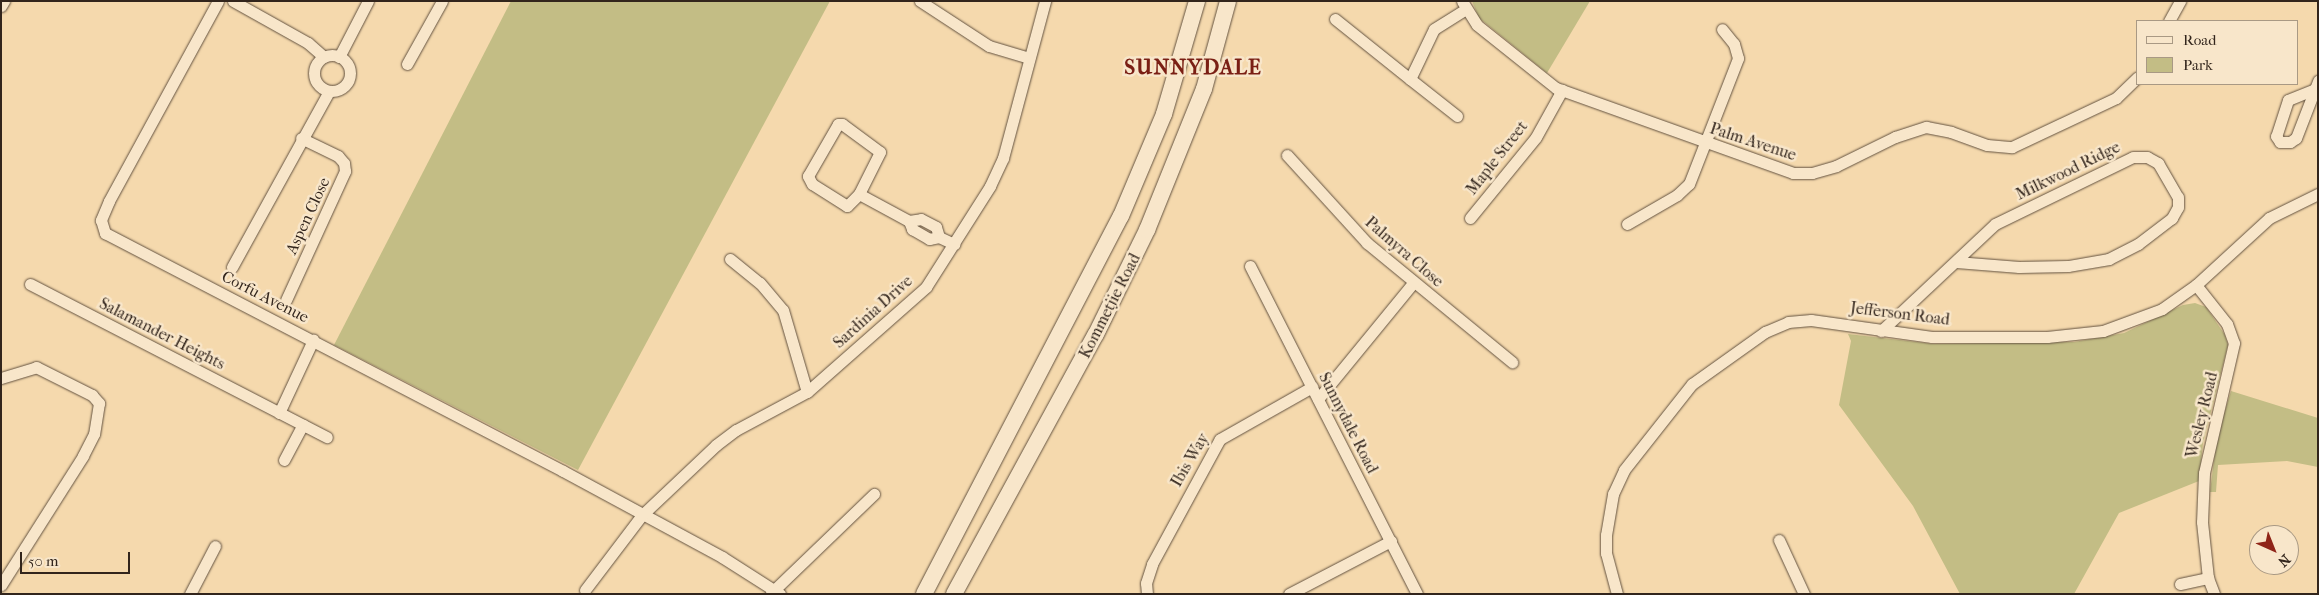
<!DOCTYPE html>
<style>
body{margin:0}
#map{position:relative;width:2319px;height:595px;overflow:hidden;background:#f5d9ad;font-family:"IM FELL French Canon",serif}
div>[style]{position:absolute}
.green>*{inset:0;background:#c3bd85}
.roads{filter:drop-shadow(0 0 1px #635240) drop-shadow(0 0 1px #635240)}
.minor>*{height:11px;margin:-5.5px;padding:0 5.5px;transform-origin:5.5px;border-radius:5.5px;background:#f8e6ca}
.minor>.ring{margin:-5.5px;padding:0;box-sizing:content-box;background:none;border:11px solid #f8e6ca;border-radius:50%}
.secondary>*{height:16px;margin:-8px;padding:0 8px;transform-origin:8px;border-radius:8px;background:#f8e6ca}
span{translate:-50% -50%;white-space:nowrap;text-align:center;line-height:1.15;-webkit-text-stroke:5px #f8e6ca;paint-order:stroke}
.street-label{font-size:16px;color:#32251c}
.district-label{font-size:21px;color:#7a1f14;font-weight:700;letter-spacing:1px}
.frame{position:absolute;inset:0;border:2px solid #32251c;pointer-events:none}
.legend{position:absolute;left:2136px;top:20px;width:162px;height:65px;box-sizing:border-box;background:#f8e6ca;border:1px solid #a99984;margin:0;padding:6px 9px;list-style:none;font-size:15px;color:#32251c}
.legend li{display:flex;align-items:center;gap:10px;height:25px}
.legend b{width:25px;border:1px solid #a99984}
.north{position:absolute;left:2249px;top:525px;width:50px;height:50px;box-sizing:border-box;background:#f8e6ca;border:1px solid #a99984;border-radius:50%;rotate:136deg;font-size:14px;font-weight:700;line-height:20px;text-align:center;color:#32251c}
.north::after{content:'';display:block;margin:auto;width:18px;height:22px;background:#8f2418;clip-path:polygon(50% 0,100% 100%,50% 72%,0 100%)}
.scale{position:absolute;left:20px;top:552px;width:110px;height:22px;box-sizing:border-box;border:2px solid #32251c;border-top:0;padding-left:6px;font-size:15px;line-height:18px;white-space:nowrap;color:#32251c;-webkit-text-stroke:4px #f8e6ca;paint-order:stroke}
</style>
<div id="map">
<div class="green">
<div style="clip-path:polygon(511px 1px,830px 1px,578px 470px,334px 345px)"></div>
<div style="clip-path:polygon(1472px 1px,1590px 1px,1547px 73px,1479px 18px)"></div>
<div style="clip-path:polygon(2195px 303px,2206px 307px,2225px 335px,2228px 345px,2203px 443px,2199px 481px,2119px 513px,2074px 594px,1960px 594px,1913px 506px,1839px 405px,1851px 341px,1848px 334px,1934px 344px,2074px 342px,2124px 333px,2183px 305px)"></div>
<div style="clip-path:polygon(2231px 391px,2318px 418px,2318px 467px,2287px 461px,2218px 465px,2216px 492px,2210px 492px,2217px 436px)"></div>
</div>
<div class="roads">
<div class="minor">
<div style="left:218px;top:1px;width:228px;rotate:118.6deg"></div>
<div style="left:109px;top:201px;width:21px;rotate:113deg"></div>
<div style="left:101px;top:220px;width:14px;rotate:73deg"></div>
<div style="left:105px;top:233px;width:516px;rotate:27.46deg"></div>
<div style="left:563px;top:471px;width:181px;rotate:28.4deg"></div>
<div style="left:722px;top:557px;width:69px;rotate:32.5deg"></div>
<div style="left:233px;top:1px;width:86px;rotate:29.2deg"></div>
<div style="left:308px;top:43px;width:21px;rotate:41deg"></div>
<div style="left:920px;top:1px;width:82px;rotate:33.1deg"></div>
<div style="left:989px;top:46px;width:42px;rotate:16.7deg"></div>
<div style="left:1462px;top:1px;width:28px;rotate:58deg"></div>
<div style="left:1477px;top:25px;width:101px;rotate:38.6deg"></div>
<div style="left:1556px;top:88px;width:252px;rotate:19.7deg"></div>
<div style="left:1793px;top:173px;width:19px"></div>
<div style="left:1812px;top:173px;width:25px;rotate:-16deg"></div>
<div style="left:1836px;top:166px;width:66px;rotate:-26.2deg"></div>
<div style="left:1895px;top:137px;width:33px;rotate:-18deg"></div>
<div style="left:1926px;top:127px;width:25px;rotate:11deg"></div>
<div style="left:1951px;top:132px;width:38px;rotate:20deg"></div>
<div style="left:1987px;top:145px;width:25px;rotate:5deg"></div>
<div style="left:2012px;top:147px;width:115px;rotate:-25.2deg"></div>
<div style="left:2116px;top:98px;width:30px;rotate:-44deg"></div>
<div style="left:1px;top:6px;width:6px;rotate:-59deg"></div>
<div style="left:1335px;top:19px;width:96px;rotate:38.7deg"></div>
<div style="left:2169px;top:21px;width:23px;rotate:-61deg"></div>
<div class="ring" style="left:314px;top:55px;width:25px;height:25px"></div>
<div style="left:339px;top:57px;width:63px;rotate:-62.6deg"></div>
<div style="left:407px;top:64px;width:72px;rotate:-60.9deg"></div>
<div style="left:2315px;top:89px;width:29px;rotate:158deg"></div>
<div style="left:2288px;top:100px;width:38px;rotate:108deg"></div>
<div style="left:2276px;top:136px;width:7px;rotate:56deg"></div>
<div style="left:2280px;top:142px;width:10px"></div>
<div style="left:2290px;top:142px;width:7px;rotate:-34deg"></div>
<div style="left:2296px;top:138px;width:53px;rotate:-68.8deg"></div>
<div style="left:2315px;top:89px;width:9px;rotate:-69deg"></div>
<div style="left:1457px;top:116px;width:60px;rotate:-141.8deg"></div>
<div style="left:1410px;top:79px;width:55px;rotate:-64.4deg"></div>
<div style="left:1434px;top:29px;width:36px;rotate:-32deg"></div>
<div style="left:838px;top:124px;width:4px"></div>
<div style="left:842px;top:124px;width:47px;rotate:36.4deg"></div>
<div style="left:880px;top:152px;width:47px;rotate:116.6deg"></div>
<div style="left:859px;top:194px;width:17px;rotate:135deg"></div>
<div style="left:847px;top:206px;width:41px;rotate:-147.8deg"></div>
<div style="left:812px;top:184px;width:9px;rotate:-117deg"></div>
<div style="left:808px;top:176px;width:60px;rotate:-60deg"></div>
<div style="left:1287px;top:155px;width:119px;rotate:47.7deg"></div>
<div style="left:1367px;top:243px;width:188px;rotate:39.4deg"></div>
<div style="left:859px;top:194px;width:57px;rotate:28.4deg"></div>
<div style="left:909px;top:221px;width:9px;rotate:69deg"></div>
<div style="left:912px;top:229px;width:20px;rotate:30deg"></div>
<div style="left:929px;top:239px;width:10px;rotate:-11deg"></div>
<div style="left:939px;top:237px;width:17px;rotate:25deg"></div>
<div style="left:1470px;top:218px;width:104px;rotate:-50.8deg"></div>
<div style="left:1536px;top:137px;width:54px;rotate:-61deg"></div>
<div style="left:909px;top:221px;width:12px;rotate:-9deg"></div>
<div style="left:921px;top:219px;width:17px;rotate:28deg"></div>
<div style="left:936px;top:227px;width:10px;rotate:73deg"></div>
<div style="left:1627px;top:224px;width:58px;rotate:-30.1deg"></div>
<div style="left:1677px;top:195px;width:16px;rotate:-43deg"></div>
<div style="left:1689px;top:184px;width:135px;rotate:-68.7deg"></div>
<div style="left:1738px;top:58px;width:15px;rotate:-106deg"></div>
<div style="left:1734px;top:44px;width:19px;rotate:-129deg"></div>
<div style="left:730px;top:259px;width:38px;rotate:39deg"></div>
<div style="left:760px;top:283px;width:35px;rotate:50deg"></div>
<div style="left:783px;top:310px;width:85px;rotate:73.7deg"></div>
<div style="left:1250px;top:266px;width:368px;rotate:63deg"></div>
<div style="left:232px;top:267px;width:201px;rotate:-61.1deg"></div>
<div style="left:30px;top:284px;width:334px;rotate:27.3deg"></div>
<div style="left:2196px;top:285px;width:50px;rotate:51.5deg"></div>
<div style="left:2227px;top:324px;width:20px;rotate:70deg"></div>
<div style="left:2234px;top:343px;width:133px;rotate:103deg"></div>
<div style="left:2204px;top:473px;width:49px;rotate:92.3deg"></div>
<div style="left:2202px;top:522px;width:56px;rotate:83.9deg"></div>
<div style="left:2208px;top:578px;width:17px;rotate:69deg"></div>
<div style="left:286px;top:300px;width:142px;rotate:-65.4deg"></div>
<div style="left:345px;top:171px;width:8px;rotate:-97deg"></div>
<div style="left:344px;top:163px;width:9px;rotate:-131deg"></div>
<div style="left:338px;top:156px;width:41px;rotate:-154.1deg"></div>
<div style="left:1881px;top:331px;width:156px;rotate:-43.2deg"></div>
<div style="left:1995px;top:224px;width:153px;rotate:-25.9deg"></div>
<div style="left:2133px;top:157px;width:14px"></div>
<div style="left:2147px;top:157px;width:13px;rotate:29deg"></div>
<div style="left:2158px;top:163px;width:39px;rotate:60deg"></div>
<div style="left:2178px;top:197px;width:10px;rotate:90deg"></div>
<div style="left:2178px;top:207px;width:13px;rotate:119deg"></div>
<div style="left:2172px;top:218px;width:43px;rotate:142.6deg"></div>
<div style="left:2138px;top:244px;width:33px;rotate:153deg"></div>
<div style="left:2109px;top:259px;width:42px;rotate:170.3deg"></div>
<div style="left:2068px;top:266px;width:49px;rotate:178.8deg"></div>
<div style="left:2019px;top:267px;width:63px;rotate:-175.5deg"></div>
<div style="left:1px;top:378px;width:37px;rotate:-17deg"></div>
<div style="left:36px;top:367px;width:63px;rotate:26.6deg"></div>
<div style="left:92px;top:395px;width:11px;rotate:49deg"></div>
<div style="left:99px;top:403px;width:31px;rotate:99deg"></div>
<div style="left:94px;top:434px;width:25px;rotate:117deg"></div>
<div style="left:83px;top:456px;width:153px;rotate:122.4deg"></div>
<div style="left:1318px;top:399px;width:150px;rotate:-50.7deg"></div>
<div style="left:279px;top:413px;width:81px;rotate:-65deg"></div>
<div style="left:284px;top:460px;width:40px;rotate:-62deg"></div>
<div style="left:1779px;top:540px;width:60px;rotate:65.2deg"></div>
<div style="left:2180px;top:584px;width:29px;rotate:-12deg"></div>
<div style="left:585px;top:590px;width:94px;rotate:-52.8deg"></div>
<div style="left:642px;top:515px;width:102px;rotate:-43.4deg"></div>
<div style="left:716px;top:445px;width:25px;rotate:-37deg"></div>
<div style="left:736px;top:430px;width:81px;rotate:-28.2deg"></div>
<div style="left:807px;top:392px;width:159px;rotate:-41.4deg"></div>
<div style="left:926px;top:287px;width:120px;rotate:-57.6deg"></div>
<div style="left:990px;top:186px;width:31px;rotate:-65deg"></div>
<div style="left:1003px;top:158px;width:163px;rotate:-75deg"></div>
<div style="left:771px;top:593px;width:143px;rotate:-43.9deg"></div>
<div style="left:190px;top:594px;width:54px;rotate:-62.5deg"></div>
<div style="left:1147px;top:594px;width:11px;rotate:-95deg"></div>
<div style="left:1146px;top:583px;width:20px;rotate:-72deg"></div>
<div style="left:1152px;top:564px;width:142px;rotate:-61.5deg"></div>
<div style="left:1220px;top:439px;width:106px;rotate:-29.5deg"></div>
<div style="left:1289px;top:594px;width:115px;rotate:-27.5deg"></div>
<div style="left:1617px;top:594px;width:42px;rotate:-105deg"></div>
<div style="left:1606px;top:553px;width:18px;rotate:-90deg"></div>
<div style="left:1606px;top:535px;width:42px;rotate:-80.3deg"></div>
<div style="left:1613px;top:494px;width:26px;rotate:-65deg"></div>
<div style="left:1624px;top:470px;width:110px;rotate:-51.7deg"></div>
<div style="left:1692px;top:384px;width:90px;rotate:-35.5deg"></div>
<div style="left:1765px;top:332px;width:25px;rotate:-23deg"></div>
<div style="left:1788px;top:322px;width:23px;rotate:-5deg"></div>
<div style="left:1811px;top:320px;width:122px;rotate:8deg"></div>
<div style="left:1932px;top:337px;width:115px"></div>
<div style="left:2047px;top:337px;width:56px;rotate:-6.1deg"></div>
<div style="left:2103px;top:331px;width:63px;rotate:-20.4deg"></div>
<div style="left:2162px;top:309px;width:42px;rotate:-35.2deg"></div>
<div style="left:2196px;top:285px;width:99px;rotate:-42.5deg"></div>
<div style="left:2269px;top:218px;width:55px;rotate:-26.1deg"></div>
</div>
<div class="secondary">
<div style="left:924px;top:594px;width:426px;rotate:-62.5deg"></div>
<div style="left:1121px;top:216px;width:111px;rotate:-67.1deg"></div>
<div style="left:1164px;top:114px;width:118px;rotate:-73.7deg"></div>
<div style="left:954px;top:594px;width:296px;rotate:-61.4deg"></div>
<div style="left:1096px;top:334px;width:116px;rotate:-63.9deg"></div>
<div style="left:1147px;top:230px;width:152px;rotate:-68deg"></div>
<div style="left:1204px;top:89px;width:91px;rotate:-74.7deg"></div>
</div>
</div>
<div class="street-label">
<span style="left:1753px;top:142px;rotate:18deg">Palm Avenue</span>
<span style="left:1497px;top:158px;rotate:-52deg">Maple Street</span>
<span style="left:2068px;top:171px;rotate:-26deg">Milkwood Ridge</span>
<span style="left:308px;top:216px;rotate:-65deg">Aspen Close</span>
<span style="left:1404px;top:252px;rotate:41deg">Palmyra Close</span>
<span style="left:265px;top:297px;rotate:27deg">Corfu Avenue</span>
<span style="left:1110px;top:306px;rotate:-63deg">Kommetjie Road</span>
<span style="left:873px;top:312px;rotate:-42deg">Sardinia Drive</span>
<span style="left:1900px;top:314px;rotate:7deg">Jefferson Road</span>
<span style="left:162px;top:334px;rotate:27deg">Salamander Heights</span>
<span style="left:2202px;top:415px;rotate:-76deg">Wesley Road</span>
<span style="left:1348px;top:423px;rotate:63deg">Sunnydale Road</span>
<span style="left:1190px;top:460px;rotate:-60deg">Ibis Way</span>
</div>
<div class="district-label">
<span style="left:1193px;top:67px">SUNNYDALE</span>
</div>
<div class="frame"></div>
<ul class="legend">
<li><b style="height:6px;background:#f8e6ca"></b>Road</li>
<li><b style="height:14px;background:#c3bd85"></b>Park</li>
</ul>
<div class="north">N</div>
<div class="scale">50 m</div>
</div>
